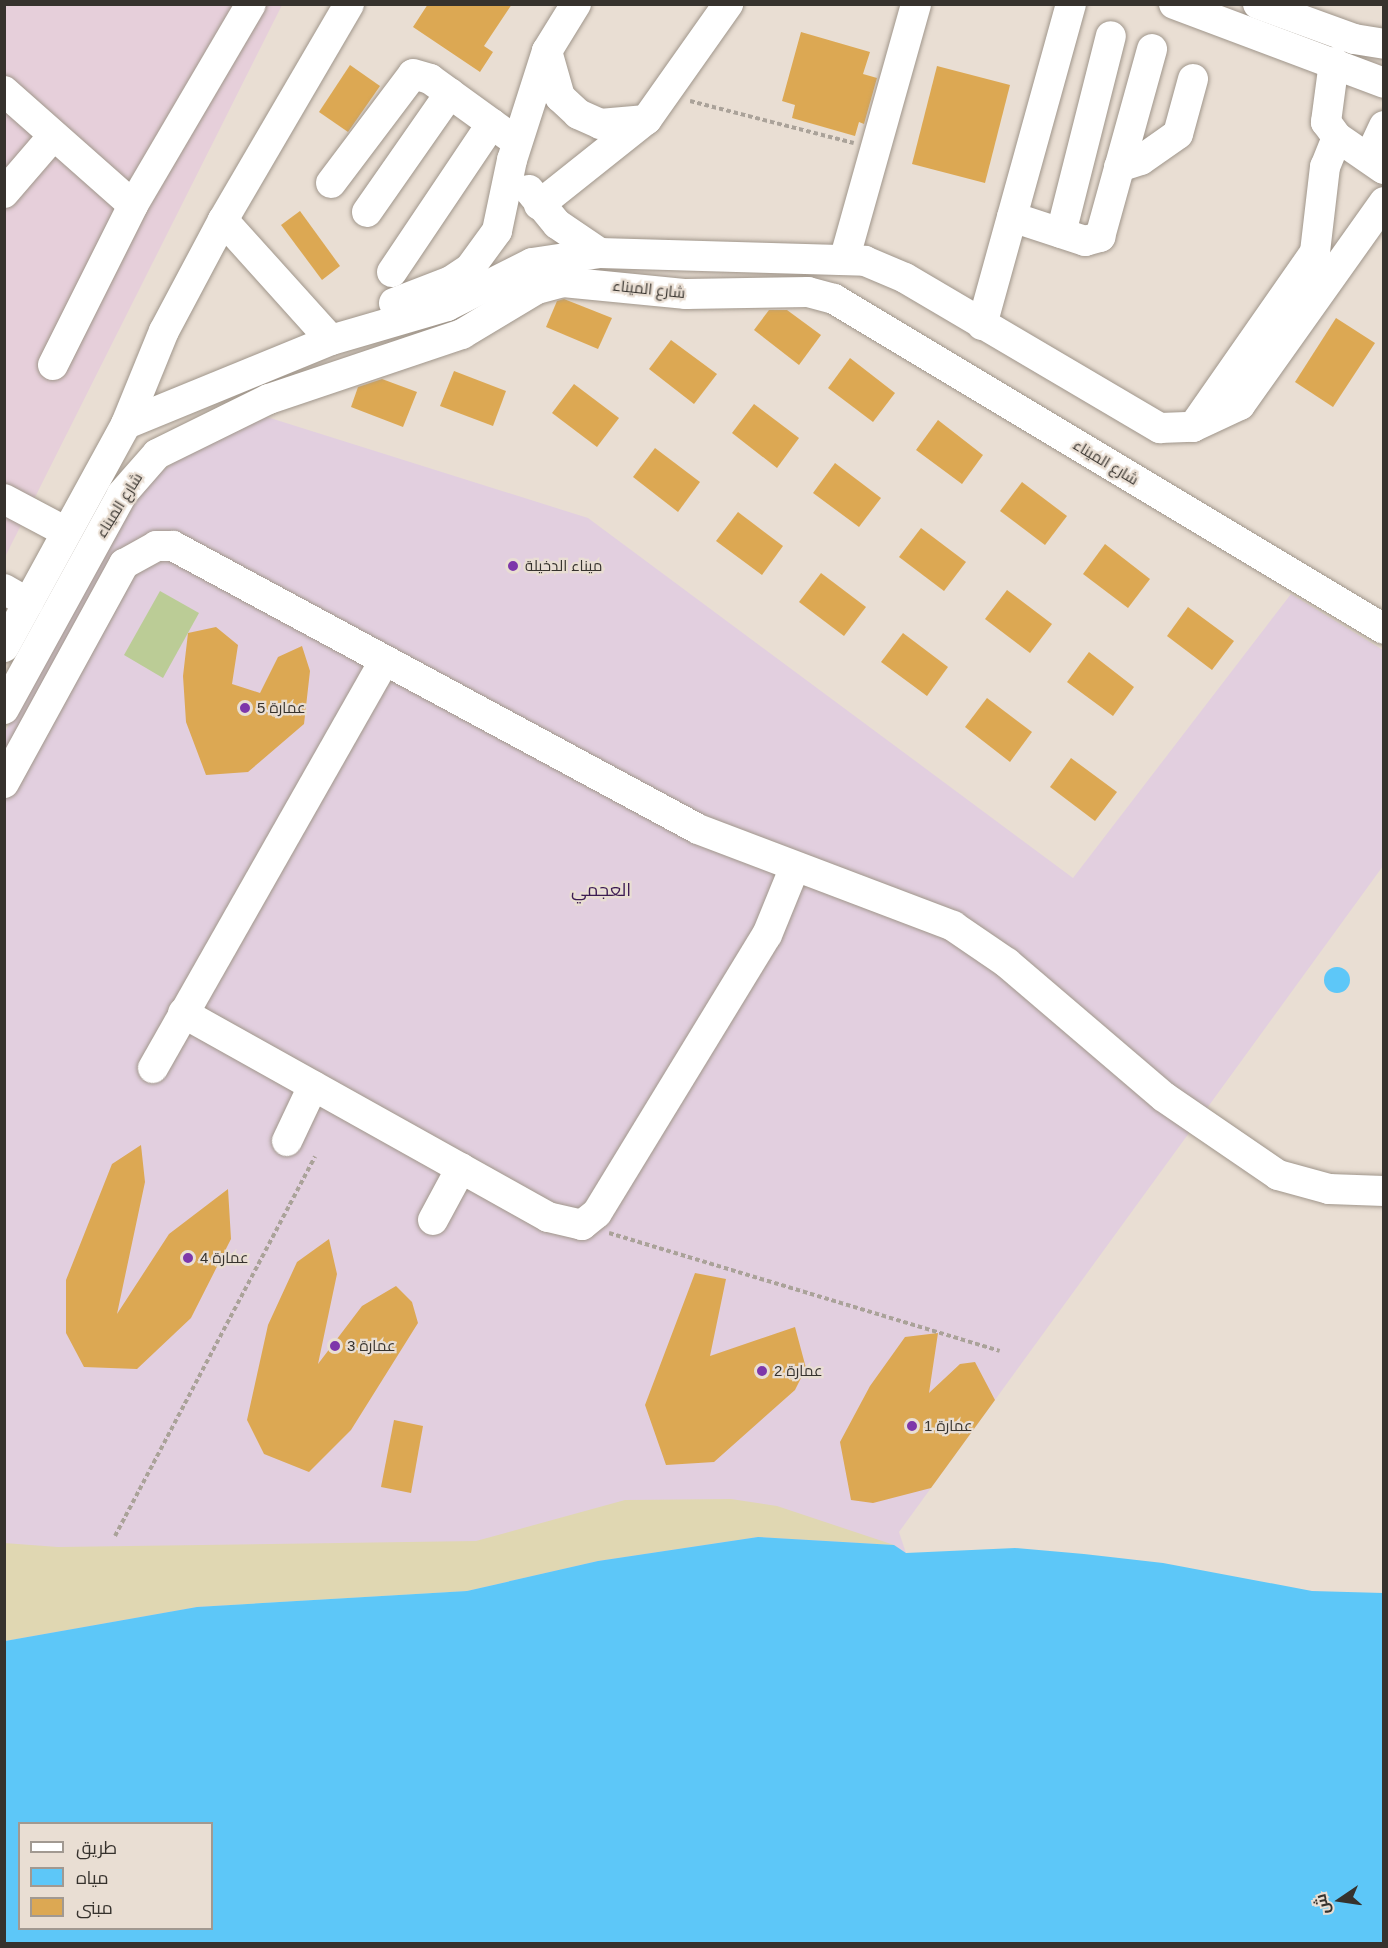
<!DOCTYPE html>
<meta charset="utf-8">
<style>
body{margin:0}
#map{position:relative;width:1388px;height:1948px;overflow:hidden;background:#e9ded3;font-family:Helvetica,Cairo,sans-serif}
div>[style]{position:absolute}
.commercial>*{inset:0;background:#e2cfdf}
.industrial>*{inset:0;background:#e6cfda}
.green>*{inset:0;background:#bbcc96}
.sand>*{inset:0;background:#e0d7b2}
.water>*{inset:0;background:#5dc7f8}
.round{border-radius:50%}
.building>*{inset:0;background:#dca853}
.path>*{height:4px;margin-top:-2px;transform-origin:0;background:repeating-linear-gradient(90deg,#aaa299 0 4.5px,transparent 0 7.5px)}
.roads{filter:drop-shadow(0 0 2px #a0968b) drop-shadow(0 0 2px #a0968b)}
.minor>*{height:30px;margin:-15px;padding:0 15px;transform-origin:15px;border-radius:15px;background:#fff}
.dots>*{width:16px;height:16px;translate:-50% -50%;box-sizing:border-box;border:3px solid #e9ded3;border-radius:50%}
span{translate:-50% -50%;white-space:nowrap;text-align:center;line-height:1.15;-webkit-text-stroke:4.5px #e9ded3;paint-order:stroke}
.street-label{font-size:15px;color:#36322d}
.poi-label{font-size:15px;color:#36322d}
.left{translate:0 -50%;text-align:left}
.quarter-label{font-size:18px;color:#3c1b52}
.frame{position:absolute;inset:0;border:6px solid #36322d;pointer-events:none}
.legend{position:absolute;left:18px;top:1822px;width:195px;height:108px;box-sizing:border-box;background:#e9ded3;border:2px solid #a19991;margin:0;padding:8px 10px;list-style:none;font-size:18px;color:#36322d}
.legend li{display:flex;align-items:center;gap:12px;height:30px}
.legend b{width:30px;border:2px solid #a19991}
.north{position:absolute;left:1310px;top:1870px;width:60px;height:60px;-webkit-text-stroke:4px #e9ded3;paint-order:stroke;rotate:257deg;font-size:16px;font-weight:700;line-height:24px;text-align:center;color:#36322d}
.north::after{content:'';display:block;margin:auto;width:21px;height:27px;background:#36322d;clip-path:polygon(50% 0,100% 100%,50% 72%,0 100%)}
</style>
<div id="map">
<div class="commercial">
<div style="clip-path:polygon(267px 417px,588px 518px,1073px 878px,1291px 594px,1383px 650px,1383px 866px,899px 1532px,906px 1553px,893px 1545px,467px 1591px,259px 1600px,5px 1641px,4px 734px,134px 492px,181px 457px)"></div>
</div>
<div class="industrial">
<div style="clip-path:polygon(5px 5px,282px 5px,5px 557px)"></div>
</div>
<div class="green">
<div style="clip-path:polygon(160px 591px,199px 613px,163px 678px,124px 655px)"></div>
</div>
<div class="sand">
<div style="clip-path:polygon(731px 1499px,777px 1506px,894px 1545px,758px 1537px,598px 1561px,467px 1591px,197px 1607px,5px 1641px,4px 1543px,58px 1547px,476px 1541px,625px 1500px)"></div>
</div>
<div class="water">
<div class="round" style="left:1324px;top:967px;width:26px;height:26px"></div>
<div style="clip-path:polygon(evenodd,758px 1537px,894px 1545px,906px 1553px,1015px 1548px,1084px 1554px,1163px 1563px,1312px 1591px,1383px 1593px,1383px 1943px,5px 1943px,5px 1641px,197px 1607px,467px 1591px,598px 1561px,758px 1537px,20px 1824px,212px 1824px,212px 1928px,20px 1928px,20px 1824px)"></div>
</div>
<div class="building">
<div style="clip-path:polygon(428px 4px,512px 4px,484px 46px,493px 52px,480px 72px,413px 27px)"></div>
<div style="clip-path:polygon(801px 32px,870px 52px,863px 74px,877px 78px,864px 124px,859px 122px,855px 136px,792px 118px,795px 105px,782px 101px)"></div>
<div style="clip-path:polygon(350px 65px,380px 86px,348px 132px,319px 112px)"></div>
<div style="clip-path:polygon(937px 66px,1010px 85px,985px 183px,912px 164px)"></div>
<div style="clip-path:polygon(300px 211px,340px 266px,322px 280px,281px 225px)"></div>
<div style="clip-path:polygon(564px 299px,612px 318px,598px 349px,546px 327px,557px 301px)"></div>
<div style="clip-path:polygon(769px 310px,787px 310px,821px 335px,799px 365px,754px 330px)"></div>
<div style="clip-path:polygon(1336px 318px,1375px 343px,1333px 407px,1295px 382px)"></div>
<div style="clip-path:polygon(671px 340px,717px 374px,694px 404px,649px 369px)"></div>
<div style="clip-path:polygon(850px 358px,895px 393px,873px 422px,828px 388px)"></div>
<div style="clip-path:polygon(454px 371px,506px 391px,493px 426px,440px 406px)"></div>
<div style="clip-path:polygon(382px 379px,417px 392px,403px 427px,351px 407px,358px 387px)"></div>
<div style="clip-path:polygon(574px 384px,619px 418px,597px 447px,552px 413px)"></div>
<div style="clip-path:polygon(754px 404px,799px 438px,777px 468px,732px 433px)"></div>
<div style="clip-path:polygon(938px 420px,983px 455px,962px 484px,916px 450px)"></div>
<div style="clip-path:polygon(655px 448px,700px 482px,678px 512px,633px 477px)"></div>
<div style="clip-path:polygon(835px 463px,881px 498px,859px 527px,813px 493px)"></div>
<div style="clip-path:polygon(1022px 482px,1067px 516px,1045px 545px,1000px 511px)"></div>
<div style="clip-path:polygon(738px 512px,783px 546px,762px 575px,716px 541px)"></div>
<div style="clip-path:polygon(921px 528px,966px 562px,944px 591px,899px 557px)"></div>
<div style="clip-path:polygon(1105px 544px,1150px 579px,1128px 608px,1083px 574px)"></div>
<div style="clip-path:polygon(821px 573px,866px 607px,844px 636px,799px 602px)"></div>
<div style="clip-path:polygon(1007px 590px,1052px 624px,1030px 653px,985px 619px)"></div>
<div style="clip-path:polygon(1188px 607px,1234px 641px,1212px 670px,1167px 636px)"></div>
<div style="clip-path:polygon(216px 627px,238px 645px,232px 684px,260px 693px,278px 657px,302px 646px,310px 671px,304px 724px,248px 772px,206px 775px,186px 722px,183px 676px,188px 633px)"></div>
<div style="clip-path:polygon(903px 633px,948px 667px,927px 696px,881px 662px)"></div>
<div style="clip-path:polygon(1089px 652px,1134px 687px,1113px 716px,1067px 682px)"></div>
<div style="clip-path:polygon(987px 698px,1032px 732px,1010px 762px,965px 727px)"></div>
<div style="clip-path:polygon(1071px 758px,1117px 792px,1095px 821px,1050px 787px)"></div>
<div style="clip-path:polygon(141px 1145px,145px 1182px,117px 1314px,169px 1234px,228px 1189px,231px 1239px,191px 1318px,137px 1369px,84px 1367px,66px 1333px,66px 1280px,112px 1164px)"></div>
<div style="clip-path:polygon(329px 1239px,337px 1274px,318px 1364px,362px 1306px,396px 1286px,412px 1302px,418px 1323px,351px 1430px,309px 1472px,264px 1454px,247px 1420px,268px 1325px,297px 1262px)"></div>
<div style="clip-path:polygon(695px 1273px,726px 1279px,710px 1356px,795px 1327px,806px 1368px,795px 1390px,714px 1462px,666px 1465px,645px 1405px)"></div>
<div style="clip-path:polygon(938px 1333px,929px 1393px,960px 1364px,975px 1362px,995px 1400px,931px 1488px,873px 1503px,851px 1500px,840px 1442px,870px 1386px,905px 1337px)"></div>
<div style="clip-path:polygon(394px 1420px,423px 1426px,411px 1493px,381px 1487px)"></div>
</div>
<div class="path">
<div style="left:690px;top:101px;width:169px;rotate:14.4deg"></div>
<div style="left:609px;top:1233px;width:408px;rotate:16.8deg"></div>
<div style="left:115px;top:1536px;width:429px;rotate:-62.2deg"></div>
</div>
<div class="roads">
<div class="minor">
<div style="left:1174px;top:4px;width:224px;rotate:20.6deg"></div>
<div style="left:1258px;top:4px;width:102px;rotate:20deg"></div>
<div style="left:1354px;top:39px;width:30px;rotate:9deg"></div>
<div style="left:547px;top:51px;width:48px;rotate:74.2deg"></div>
<div style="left:560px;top:97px;width:25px;rotate:43deg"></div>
<div style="left:578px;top:114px;width:24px;rotate:24deg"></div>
<div style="left:600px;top:124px;width:46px;rotate:-5deg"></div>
<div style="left:1334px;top:62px;width:61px;rotate:97.6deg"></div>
<div style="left:1326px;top:122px;width:19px;rotate:54deg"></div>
<div style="left:1337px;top:137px;width:55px;rotate:34.6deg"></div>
<div style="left:4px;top:91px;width:172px;rotate:41.5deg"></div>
<div style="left:1384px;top:126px;width:26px;rotate:115deg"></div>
<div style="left:1373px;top:150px;width:22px;rotate:60deg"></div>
<div style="left:1119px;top:167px;width:23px;rotate:-18deg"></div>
<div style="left:1141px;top:160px;width:45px;rotate:-35.1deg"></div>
<div style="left:1178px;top:134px;width:57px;rotate:-74.7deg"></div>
<div style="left:331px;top:183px;width:136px;rotate:-53deg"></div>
<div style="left:413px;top:74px;width:18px;rotate:16deg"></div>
<div style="left:430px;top:79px;width:107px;rotate:35.9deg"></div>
<div style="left:529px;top:190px;width:44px;rotate:50.5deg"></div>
<div style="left:557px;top:224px;width:52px;rotate:34deg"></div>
<div style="left:4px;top:193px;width:75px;rotate:-49.3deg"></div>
<div style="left:539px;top:205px;width:138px;rotate:-38.5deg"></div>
<div style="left:647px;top:119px;width:141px;rotate:-54.8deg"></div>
<div style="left:367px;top:212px;width:145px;rotate:-55.1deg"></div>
<div style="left:1012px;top:217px;width:77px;rotate:18.2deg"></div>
<div style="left:1085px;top:241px;width:16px;rotate:-15deg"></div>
<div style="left:1100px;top:237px;width:195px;rotate:-74.5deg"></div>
<div style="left:223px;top:220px;width:161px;rotate:48deg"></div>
<div style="left:1061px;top:233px;width:203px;rotate:-75.8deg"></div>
<div style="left:845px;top:257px;width:263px;rotate:-74.3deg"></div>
<div style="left:392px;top:272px;width:179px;rotate:-56.1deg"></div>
<div style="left:394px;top:303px;width:61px;rotate:-21.1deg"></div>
<div style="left:451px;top:281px;width:23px;rotate:-34deg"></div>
<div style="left:470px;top:268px;width:46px;rotate:-53.9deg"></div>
<div style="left:497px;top:231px;width:73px;rotate:-78.1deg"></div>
<div style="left:512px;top:160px;width:114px;rotate:-72.2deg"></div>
<div style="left:547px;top:51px;width:55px;rotate:-58.3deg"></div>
<div style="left:982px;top:325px;width:333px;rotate:-74.5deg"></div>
<div style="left:53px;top:365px;width:179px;rotate:-63.4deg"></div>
<div style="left:133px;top:205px;width:233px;rotate:-59.6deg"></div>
<div style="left:126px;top:424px;width:222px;rotate:-22.3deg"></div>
<div style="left:331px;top:340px;width:121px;rotate:-16.3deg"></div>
<div style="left:447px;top:306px;width:95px;rotate:-26.8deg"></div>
<div style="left:532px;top:263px;width:69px;rotate:-8.4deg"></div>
<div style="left:600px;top:253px;width:265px;rotate:1.7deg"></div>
<div style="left:865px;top:261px;width:43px;rotate:23deg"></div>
<div style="left:905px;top:278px;width:296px;rotate:30.5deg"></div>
<div style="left:1160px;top:428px;width:33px;rotate:-2deg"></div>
<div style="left:1193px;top:427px;width:52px;rotate:-25.1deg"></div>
<div style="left:1240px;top:405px;width:249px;rotate:-54.6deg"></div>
<div style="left:1193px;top:427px;width:213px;rotate:-55.1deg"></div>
<div style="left:1315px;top:252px;width:86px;rotate:-83.3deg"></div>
<div style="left:1325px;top:167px;width:32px;rotate:-68deg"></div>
<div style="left:4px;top:499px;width:70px;rotate:28deg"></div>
<div style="left:4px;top:589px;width:28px;rotate:30deg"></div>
<div style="left:4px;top:647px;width:254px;rotate:-61.3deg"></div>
<div style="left:126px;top:424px;width:100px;rotate:-67.8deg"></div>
<div style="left:164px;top:331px;width:126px;rotate:-62deg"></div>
<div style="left:223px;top:220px;width:250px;rotate:-59.7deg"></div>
<div style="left:4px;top:709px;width:245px;rotate:-61.2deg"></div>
<div style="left:122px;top:494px;width:53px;rotate:-48.8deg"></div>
<div style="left:157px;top:454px;width:125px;rotate:-26.2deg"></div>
<div style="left:269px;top:399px;width:204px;rotate:-18.6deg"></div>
<div style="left:462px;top:334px;width:87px;rotate:-31deg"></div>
<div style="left:537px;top:289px;width:27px;rotate:-15deg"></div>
<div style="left:563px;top:282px;width:124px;rotate:5.6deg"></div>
<div style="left:686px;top:294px;width:122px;rotate:-0.9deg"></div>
<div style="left:808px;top:292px;width:27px;rotate:15deg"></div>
<div style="left:834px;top:299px;width:641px;rotate:30.96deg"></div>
<div style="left:4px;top:783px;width:250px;rotate:-61.3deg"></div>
<div style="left:124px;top:564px;width:37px;rotate:-29deg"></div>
<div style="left:156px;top:546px;width:17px"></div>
<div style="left:173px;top:546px;width:596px;rotate:28.33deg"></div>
<div style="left:698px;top:829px;width:273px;rotate:20.8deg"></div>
<div style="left:953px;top:926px;width:65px;rotate:34.4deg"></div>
<div style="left:1007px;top:963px;width:206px;rotate:40.5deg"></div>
<div style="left:1164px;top:1097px;width:138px;rotate:34.4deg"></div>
<div style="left:1278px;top:1175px;width:53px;rotate:15.4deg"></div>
<div style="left:1329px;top:1189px;width:55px;rotate:2.1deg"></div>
<div style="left:183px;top:1013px;width:418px;rotate:29.2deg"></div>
<div style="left:548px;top:1217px;width:35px;rotate:13deg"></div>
<div style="left:582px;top:1225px;width:19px;rotate:-39deg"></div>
<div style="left:597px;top:1213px;width:326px;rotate:-58.6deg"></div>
<div style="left:767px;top:935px;width:71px;rotate:-67.8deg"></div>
<div style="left:153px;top:1068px;width:468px;rotate:-60.4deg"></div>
<div style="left:287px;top:1141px;width:61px;rotate:-64.7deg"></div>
<div style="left:433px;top:1220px;width:59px;rotate:-61.7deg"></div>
</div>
</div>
<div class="dots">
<div style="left:513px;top:566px;background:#7e37aa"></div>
<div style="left:245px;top:708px;background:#7e37aa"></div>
<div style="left:188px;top:1258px;background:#7e37aa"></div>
<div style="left:335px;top:1346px;background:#7e37aa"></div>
<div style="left:762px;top:1371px;background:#7e37aa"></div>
<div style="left:912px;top:1426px;background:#7e37aa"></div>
</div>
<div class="street-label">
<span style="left:649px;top:289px;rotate:6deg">شارع الميناء</span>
<span style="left:1106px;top:462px;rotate:31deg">شارع الميناء</span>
<span style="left:119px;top:505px;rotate:-58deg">شارع الميناء</span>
</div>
<div class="poi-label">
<span class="left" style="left:525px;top:566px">ميناء الدخيلة</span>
<span class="left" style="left:257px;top:708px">عمارة 5</span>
<span class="left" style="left:200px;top:1258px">عمارة 4</span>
<span class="left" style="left:347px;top:1346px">عمارة 3</span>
<span class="left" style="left:774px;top:1371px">عمارة 2</span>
<span class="left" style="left:924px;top:1426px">عمارة 1</span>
</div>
<div class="quarter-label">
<span style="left:601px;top:890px">العجمي</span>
</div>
<div class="frame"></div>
<ul class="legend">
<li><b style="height:8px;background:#fff"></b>طريق</li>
<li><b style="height:16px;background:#5dc7f8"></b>مياه</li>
<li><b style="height:16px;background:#dca853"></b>مبنى</li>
</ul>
<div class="north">ش</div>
</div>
